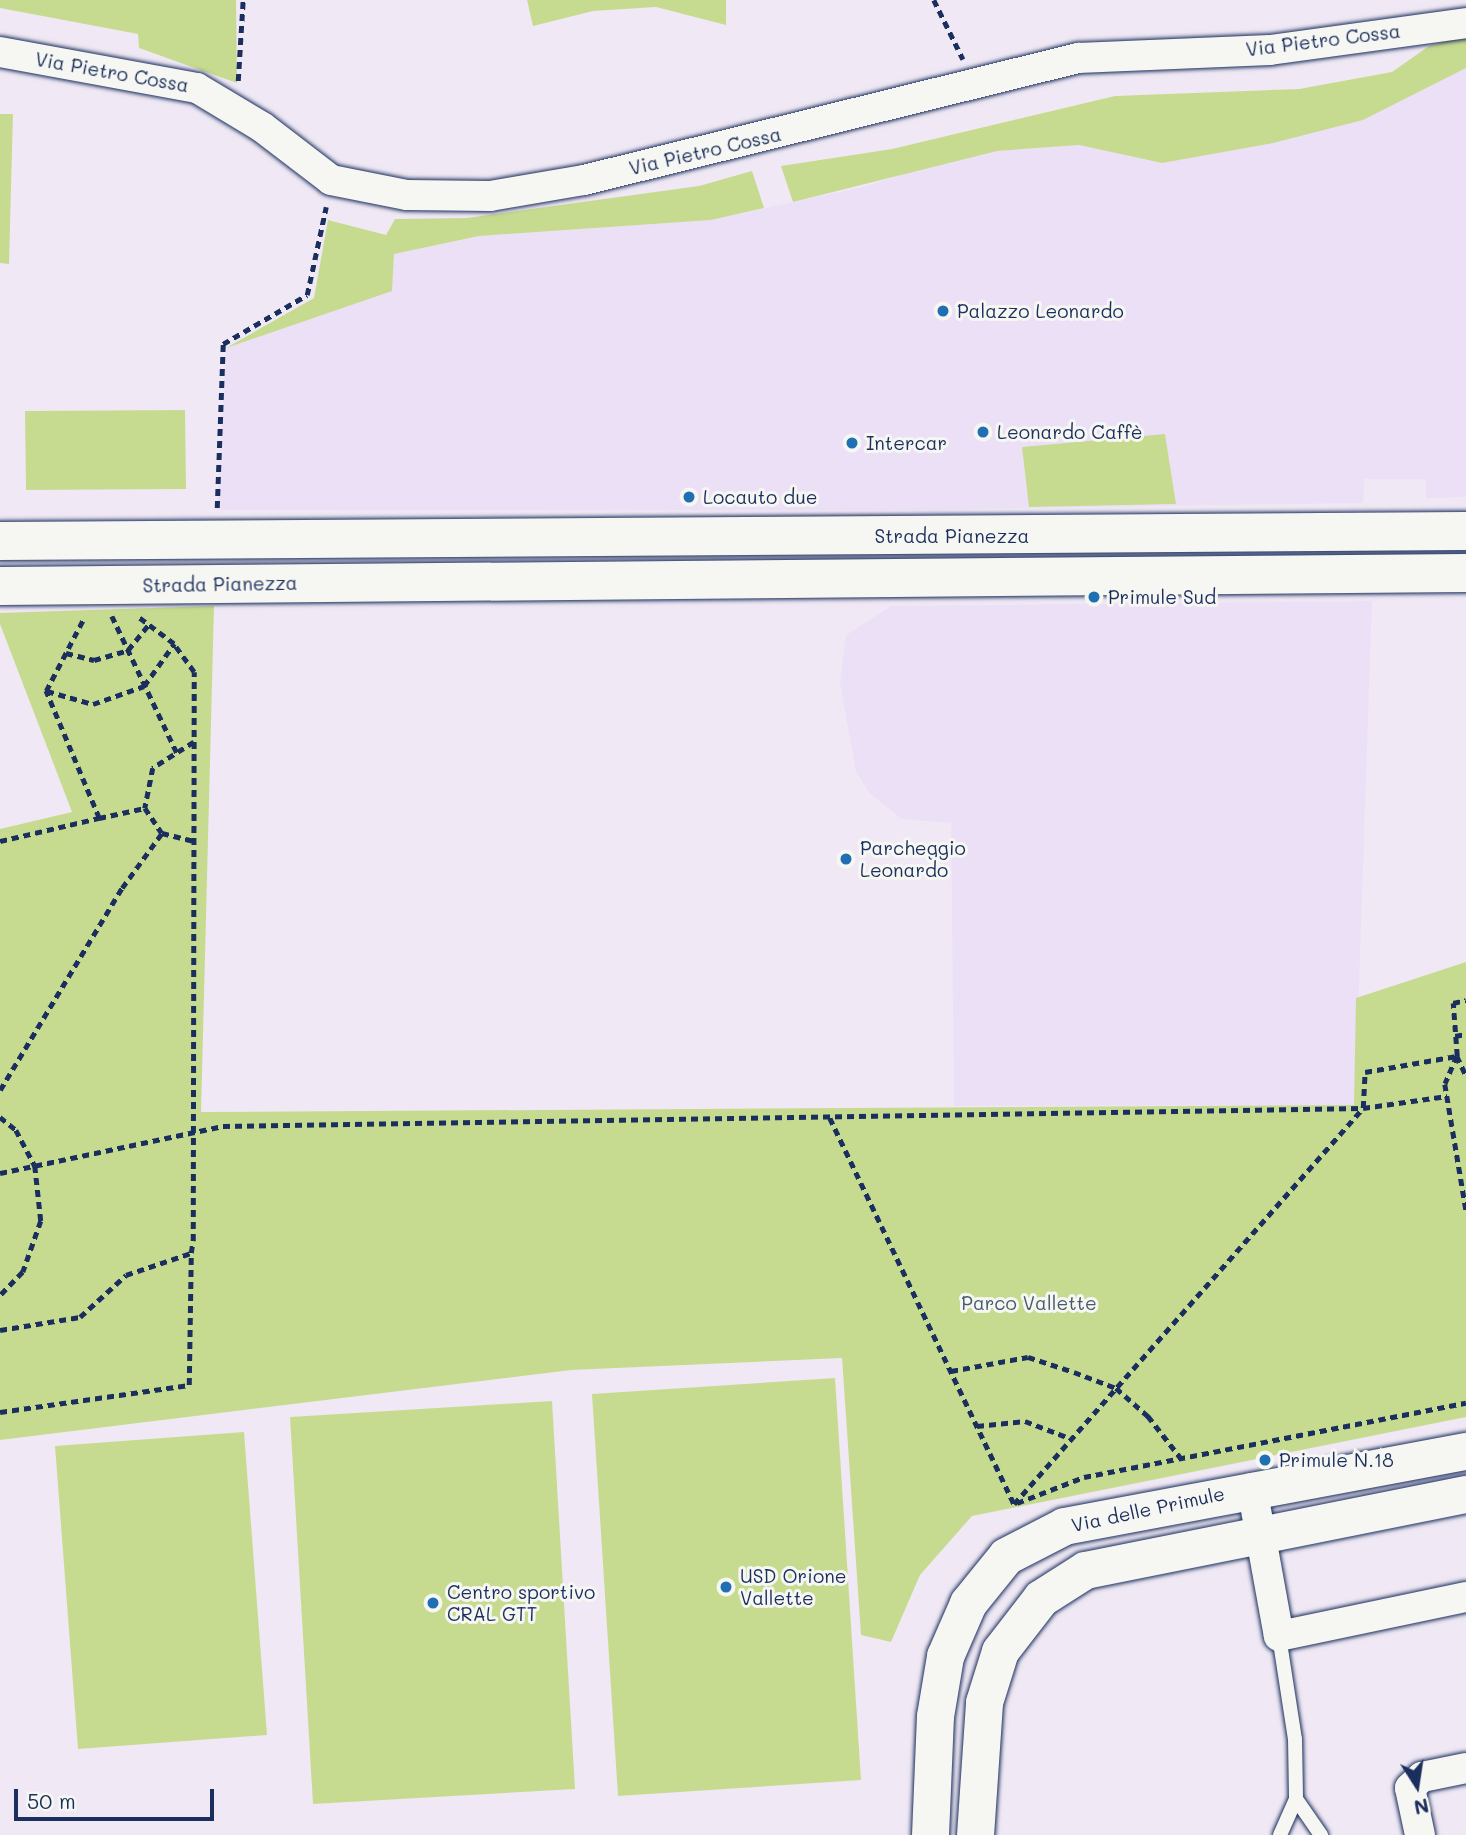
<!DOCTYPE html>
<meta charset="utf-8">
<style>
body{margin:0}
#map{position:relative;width:1466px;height:1835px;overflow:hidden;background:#f0e9f5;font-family:Mali,sans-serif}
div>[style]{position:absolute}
.built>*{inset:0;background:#ece0f7}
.green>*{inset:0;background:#c7db90}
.path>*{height:4.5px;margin-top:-2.25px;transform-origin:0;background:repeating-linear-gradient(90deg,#1b2f5e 0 7px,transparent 0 12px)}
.roads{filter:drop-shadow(0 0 2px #1b2f5e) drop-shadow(0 0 2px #1b2f5e)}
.service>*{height:14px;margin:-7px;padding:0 7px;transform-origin:7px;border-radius:7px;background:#f6f6f2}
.minor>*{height:30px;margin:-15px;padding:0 15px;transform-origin:15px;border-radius:15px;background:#f6f6f2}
.tertiary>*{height:37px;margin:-18.5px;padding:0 18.5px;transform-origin:18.5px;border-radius:18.5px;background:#f6f6f2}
.secondary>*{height:38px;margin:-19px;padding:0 19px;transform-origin:19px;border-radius:19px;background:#f6f6f2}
.dots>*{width:19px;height:19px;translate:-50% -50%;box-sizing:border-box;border:4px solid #f6f6f2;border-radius:50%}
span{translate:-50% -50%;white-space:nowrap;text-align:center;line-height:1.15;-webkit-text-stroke:6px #f6f6f2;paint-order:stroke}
.street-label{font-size:19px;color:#1b2f5e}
.poi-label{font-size:19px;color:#1b2f5e}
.left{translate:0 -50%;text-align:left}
.park-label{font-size:19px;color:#465a6a}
.north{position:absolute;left:1382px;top:1751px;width:70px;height:70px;-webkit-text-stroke:5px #f6f6f2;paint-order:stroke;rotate:168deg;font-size:19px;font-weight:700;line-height:28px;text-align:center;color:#1b2f5e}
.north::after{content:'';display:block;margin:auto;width:24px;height:32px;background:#1b2f5e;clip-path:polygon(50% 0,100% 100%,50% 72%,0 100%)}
.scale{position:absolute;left:14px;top:1789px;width:200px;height:32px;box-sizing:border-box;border:4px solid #1b2f5e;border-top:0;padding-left:9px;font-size:21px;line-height:24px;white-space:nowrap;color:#1b2f5e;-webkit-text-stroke:5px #f6f6f2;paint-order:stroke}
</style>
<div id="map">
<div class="built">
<div style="clip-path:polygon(1466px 67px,1466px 497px,1426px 498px,1426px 479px,1364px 479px,1363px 503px,877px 510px,217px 510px,226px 348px,391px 291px,394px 254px,479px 236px,711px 220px,867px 186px,938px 163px,997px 151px,1079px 145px,1162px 163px,1363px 120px)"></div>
<div style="clip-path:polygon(1372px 601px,1355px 1105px,954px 1106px,951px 823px,902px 819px,870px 794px,856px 772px,840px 683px,846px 635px,891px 606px)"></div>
</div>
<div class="green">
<div style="clip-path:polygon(0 0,236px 0,237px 83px,139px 48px,138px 34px,0 8px)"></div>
<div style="clip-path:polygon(527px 0,726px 0,726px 25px,656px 7px,593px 11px,533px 26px)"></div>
<div style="clip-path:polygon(1466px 36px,1466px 68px,1363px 120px,1273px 143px,1162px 163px,1079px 145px,997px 151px,793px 202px,781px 166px,892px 149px,1115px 96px,1299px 89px,1392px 72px,1429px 46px)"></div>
<div style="clip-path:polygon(0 114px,13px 114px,9px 264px,0 263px)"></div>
<div style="clip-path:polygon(752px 171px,764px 208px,711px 220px,479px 236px,394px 254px,392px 291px,226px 348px,314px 298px,328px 220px,386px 235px,395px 219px,467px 218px,699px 186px)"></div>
<div style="clip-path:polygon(185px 410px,186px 489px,26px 490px,25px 411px)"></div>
<div style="clip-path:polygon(1165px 434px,1176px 504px,1029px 507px,1022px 447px)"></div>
<div style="clip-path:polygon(214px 606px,201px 1112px,1354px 1105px,1356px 998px,1466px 962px,1466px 1417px,972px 1516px,920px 1575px,891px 1642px,861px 1635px,842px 1358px,571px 1370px,0 1440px,0 829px,72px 812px,0 624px,0 613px)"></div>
<div style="clip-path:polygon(835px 1378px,861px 1780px,618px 1796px,592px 1394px)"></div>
<div style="clip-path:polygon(552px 1401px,575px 1789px,313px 1804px,290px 1417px)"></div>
<div style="clip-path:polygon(244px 1432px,267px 1735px,78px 1749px,55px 1446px)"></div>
</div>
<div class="path">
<div style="left:934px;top:0;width:66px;rotate:63.8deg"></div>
<div style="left:238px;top:81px;width:81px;rotate:-86.5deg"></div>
<div style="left:217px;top:508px;width:164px;rotate:-87.9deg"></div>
<div style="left:223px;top:344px;width:97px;rotate:-30.3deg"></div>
<div style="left:307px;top:295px;width:90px;rotate:-77.8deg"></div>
<div style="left:112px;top:616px;width:154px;rotate:64.6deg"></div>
<div style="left:66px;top:653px;width:29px;rotate:14deg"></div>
<div style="left:94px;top:660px;width:35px;rotate:-16deg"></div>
<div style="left:128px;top:650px;width:33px;rotate:-51deg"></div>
<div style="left:47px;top:691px;width:48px;rotate:15.8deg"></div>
<div style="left:93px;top:704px;width:54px;rotate:-19.4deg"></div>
<div style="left:144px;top:686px;width:52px;rotate:-54.5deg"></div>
<div style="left:194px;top:742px;width:49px;rotate:147.6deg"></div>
<div style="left:153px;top:768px;width:41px;rotate:101.3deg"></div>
<div style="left:145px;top:808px;width:30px;rotate:56deg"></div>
<div style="left:162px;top:833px;width:34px;rotate:14deg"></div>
<div style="left:99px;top:818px;width:47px;rotate:-12.3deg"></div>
<div style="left:0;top:841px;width:102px;rotate:-13.1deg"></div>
<div style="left:99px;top:818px;width:138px;rotate:-112.7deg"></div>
<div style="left:46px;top:691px;width:82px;rotate:-62.5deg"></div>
<div style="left:1455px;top:1036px;width:11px;rotate:-10deg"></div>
<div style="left:1457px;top:1056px;width:30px;rotate:113deg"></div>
<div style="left:1445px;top:1084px;width:128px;rotate:80.5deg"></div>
<div style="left:1457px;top:1056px;width:21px;rotate:65deg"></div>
<div style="left:0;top:1090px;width:236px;rotate:-58.9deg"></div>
<div style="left:122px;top:888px;width:68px;rotate:-54deg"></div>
<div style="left:0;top:1117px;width:21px;rotate:39deg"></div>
<div style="left:16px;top:1130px;width:41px;rotate:62.2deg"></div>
<div style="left:35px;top:1166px;width:55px;rotate:83.8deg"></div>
<div style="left:41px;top:1221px;width:54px;rotate:109.4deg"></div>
<div style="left:23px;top:1272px;width:33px;rotate:134deg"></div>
<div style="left:830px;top:1118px;width:428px;rotate:64.5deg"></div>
<div style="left:1014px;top:1504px;width:528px;rotate:-48.61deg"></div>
<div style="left:1363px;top:1108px;width:85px;rotate:-8.1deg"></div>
<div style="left:0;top:1173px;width:228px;rotate:-11.9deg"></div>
<div style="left:223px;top:1126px;width:1140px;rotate:-0.9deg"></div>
<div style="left:1363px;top:1108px;width:36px;rotate:-87deg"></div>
<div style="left:1365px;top:1072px;width:93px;rotate:-9.9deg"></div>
<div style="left:1457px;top:1056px;width:53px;rotate:-94.3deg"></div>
<div style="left:1453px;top:1003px;width:13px;rotate:-13deg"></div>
<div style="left:0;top:1330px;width:81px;rotate:-9.2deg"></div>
<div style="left:80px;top:1317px;width:62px;rotate:-42.4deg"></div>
<div style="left:126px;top:1275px;width:69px;rotate:-18.7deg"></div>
<div style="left:191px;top:1253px;width:12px;rotate:-81deg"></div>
<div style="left:193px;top:1241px;width:569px;rotate:-89.9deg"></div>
<div style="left:194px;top:672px;width:34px;rotate:-126deg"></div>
<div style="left:174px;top:644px;width:45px;rotate:-143.1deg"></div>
<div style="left:951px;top:1371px;width:78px;rotate:-10.3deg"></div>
<div style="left:1028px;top:1357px;width:48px;rotate:18.1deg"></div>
<div style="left:1074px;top:1372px;width:45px;rotate:20.9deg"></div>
<div style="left:1116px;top:1388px;width:43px;rotate:41.2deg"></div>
<div style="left:1148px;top:1416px;width:52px;rotate:52deg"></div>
<div style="left:0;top:1412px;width:191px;rotate:-8.1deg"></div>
<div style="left:189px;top:1385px;width:132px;rotate:-89.1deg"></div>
<div style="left:977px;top:1426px;width:48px;rotate:-5.9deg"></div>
<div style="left:1025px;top:1421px;width:50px;rotate:21deg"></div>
<div style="left:1017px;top:1503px;width:72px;rotate:-21.2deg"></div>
<div style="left:1084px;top:1477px;width:389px;rotate:-11deg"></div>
</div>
<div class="roads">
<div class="service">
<div style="left:1279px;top:1636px;width:104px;rotate:81.2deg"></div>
<div style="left:1295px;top:1739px;width:60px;rotate:89deg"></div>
<div style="left:1280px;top:1835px;width:39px;rotate:-66deg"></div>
<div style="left:1296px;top:1799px;width:44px;rotate:55.2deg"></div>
</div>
<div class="minor">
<div style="left:0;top:52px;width:200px;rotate:10.4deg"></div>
<div style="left:197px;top:88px;width:76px;rotate:31deg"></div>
<div style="left:262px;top:127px;width:87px;rotate:37.5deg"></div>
<div style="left:331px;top:180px;width:77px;rotate:11.2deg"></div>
<div style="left:407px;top:195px;width:83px;rotate:0.7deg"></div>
<div style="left:490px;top:196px;width:95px;rotate:-9.7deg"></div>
<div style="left:584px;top:180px;width:509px;rotate:-13.87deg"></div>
<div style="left:1078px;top:58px;width:192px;rotate:-2.4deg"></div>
<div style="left:1270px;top:50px;width:198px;rotate:-7.8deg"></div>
<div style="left:1252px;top:1488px;width:150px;rotate:79.7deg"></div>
<div style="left:1279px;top:1636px;width:191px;rotate:-11.8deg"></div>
<div style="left:1420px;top:1835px;width:48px;rotate:-102deg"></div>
<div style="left:1410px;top:1788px;width:16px;rotate:-43deg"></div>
<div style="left:1422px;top:1777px;width:45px;rotate:-11.6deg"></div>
</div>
<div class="tertiary">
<div style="left:930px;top:1835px;width:119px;rotate:-87.6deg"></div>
<div style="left:935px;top:1716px;width:61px;rotate:-80.5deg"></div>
<div style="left:945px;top:1656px;width:58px;rotate:-66.5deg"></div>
<div style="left:968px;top:1603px;width:60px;rotate:-51deg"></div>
<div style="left:1006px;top:1556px;width:65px;rotate:-27.3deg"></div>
<div style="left:1064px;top:1526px;width:409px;rotate:-10.6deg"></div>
<div style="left:975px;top:1835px;width:133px;rotate:-86.1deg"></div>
<div style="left:984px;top:1702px;width:53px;rotate:-72.6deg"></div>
<div style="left:1000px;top:1651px;width:67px;rotate:-52.3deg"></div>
<div style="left:1041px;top:1598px;width:52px;rotate:-32.5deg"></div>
<div style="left:1085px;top:1570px;width:389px;rotate:-11.3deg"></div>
</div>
<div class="secondary">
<div style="left:0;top:541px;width:1466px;rotate:-0.39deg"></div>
<div style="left:0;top:586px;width:1466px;rotate:-0.51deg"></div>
</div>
</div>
<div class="dots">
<div style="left:943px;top:311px;background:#1f6fb2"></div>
<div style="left:983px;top:432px;background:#1f6fb2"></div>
<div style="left:852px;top:443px;background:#1f6fb2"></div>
<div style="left:689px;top:497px;background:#1f6fb2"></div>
<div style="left:1094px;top:597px;background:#1f6fb2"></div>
<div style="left:846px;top:859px;background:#1f6fb2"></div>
<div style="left:1265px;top:1460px;background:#1f6fb2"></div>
<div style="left:726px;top:1587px;background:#1f6fb2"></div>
<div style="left:433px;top:1603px;background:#1f6fb2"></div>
</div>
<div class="street-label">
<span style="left:1323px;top:40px;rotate:-7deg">Via Pietro Cossa</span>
<span style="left:112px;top:72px;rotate:10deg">Via Pietro Cossa</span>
<span style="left:705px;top:151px;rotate:-13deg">Via Pietro Cossa</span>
<span style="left:952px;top:536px">Strada Pianezza</span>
<span style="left:220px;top:584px;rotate:-1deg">Strada Pianezza</span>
<span style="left:1148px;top:1509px;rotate:-12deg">Via delle Primule</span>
</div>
<div class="poi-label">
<span class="left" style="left:957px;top:311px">Palazzo Leonardo</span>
<span class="left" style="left:997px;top:432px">Leonardo Caffè</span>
<span class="left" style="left:866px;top:443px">Intercar</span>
<span class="left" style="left:703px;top:497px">Locauto due</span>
<span class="left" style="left:1108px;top:597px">Primule Sud</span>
<span class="left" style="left:860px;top:859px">Parcheggio<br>Leonardo</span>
<span class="left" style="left:1279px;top:1460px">Primule N.18</span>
<span class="left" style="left:740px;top:1587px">USD Orione<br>Vallette</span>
<span class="left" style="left:447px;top:1603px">Centro sportivo<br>CRAL GTT</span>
</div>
<div class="park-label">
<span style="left:1029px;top:1303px">Parco Vallette</span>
</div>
<div class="north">N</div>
<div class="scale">50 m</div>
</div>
